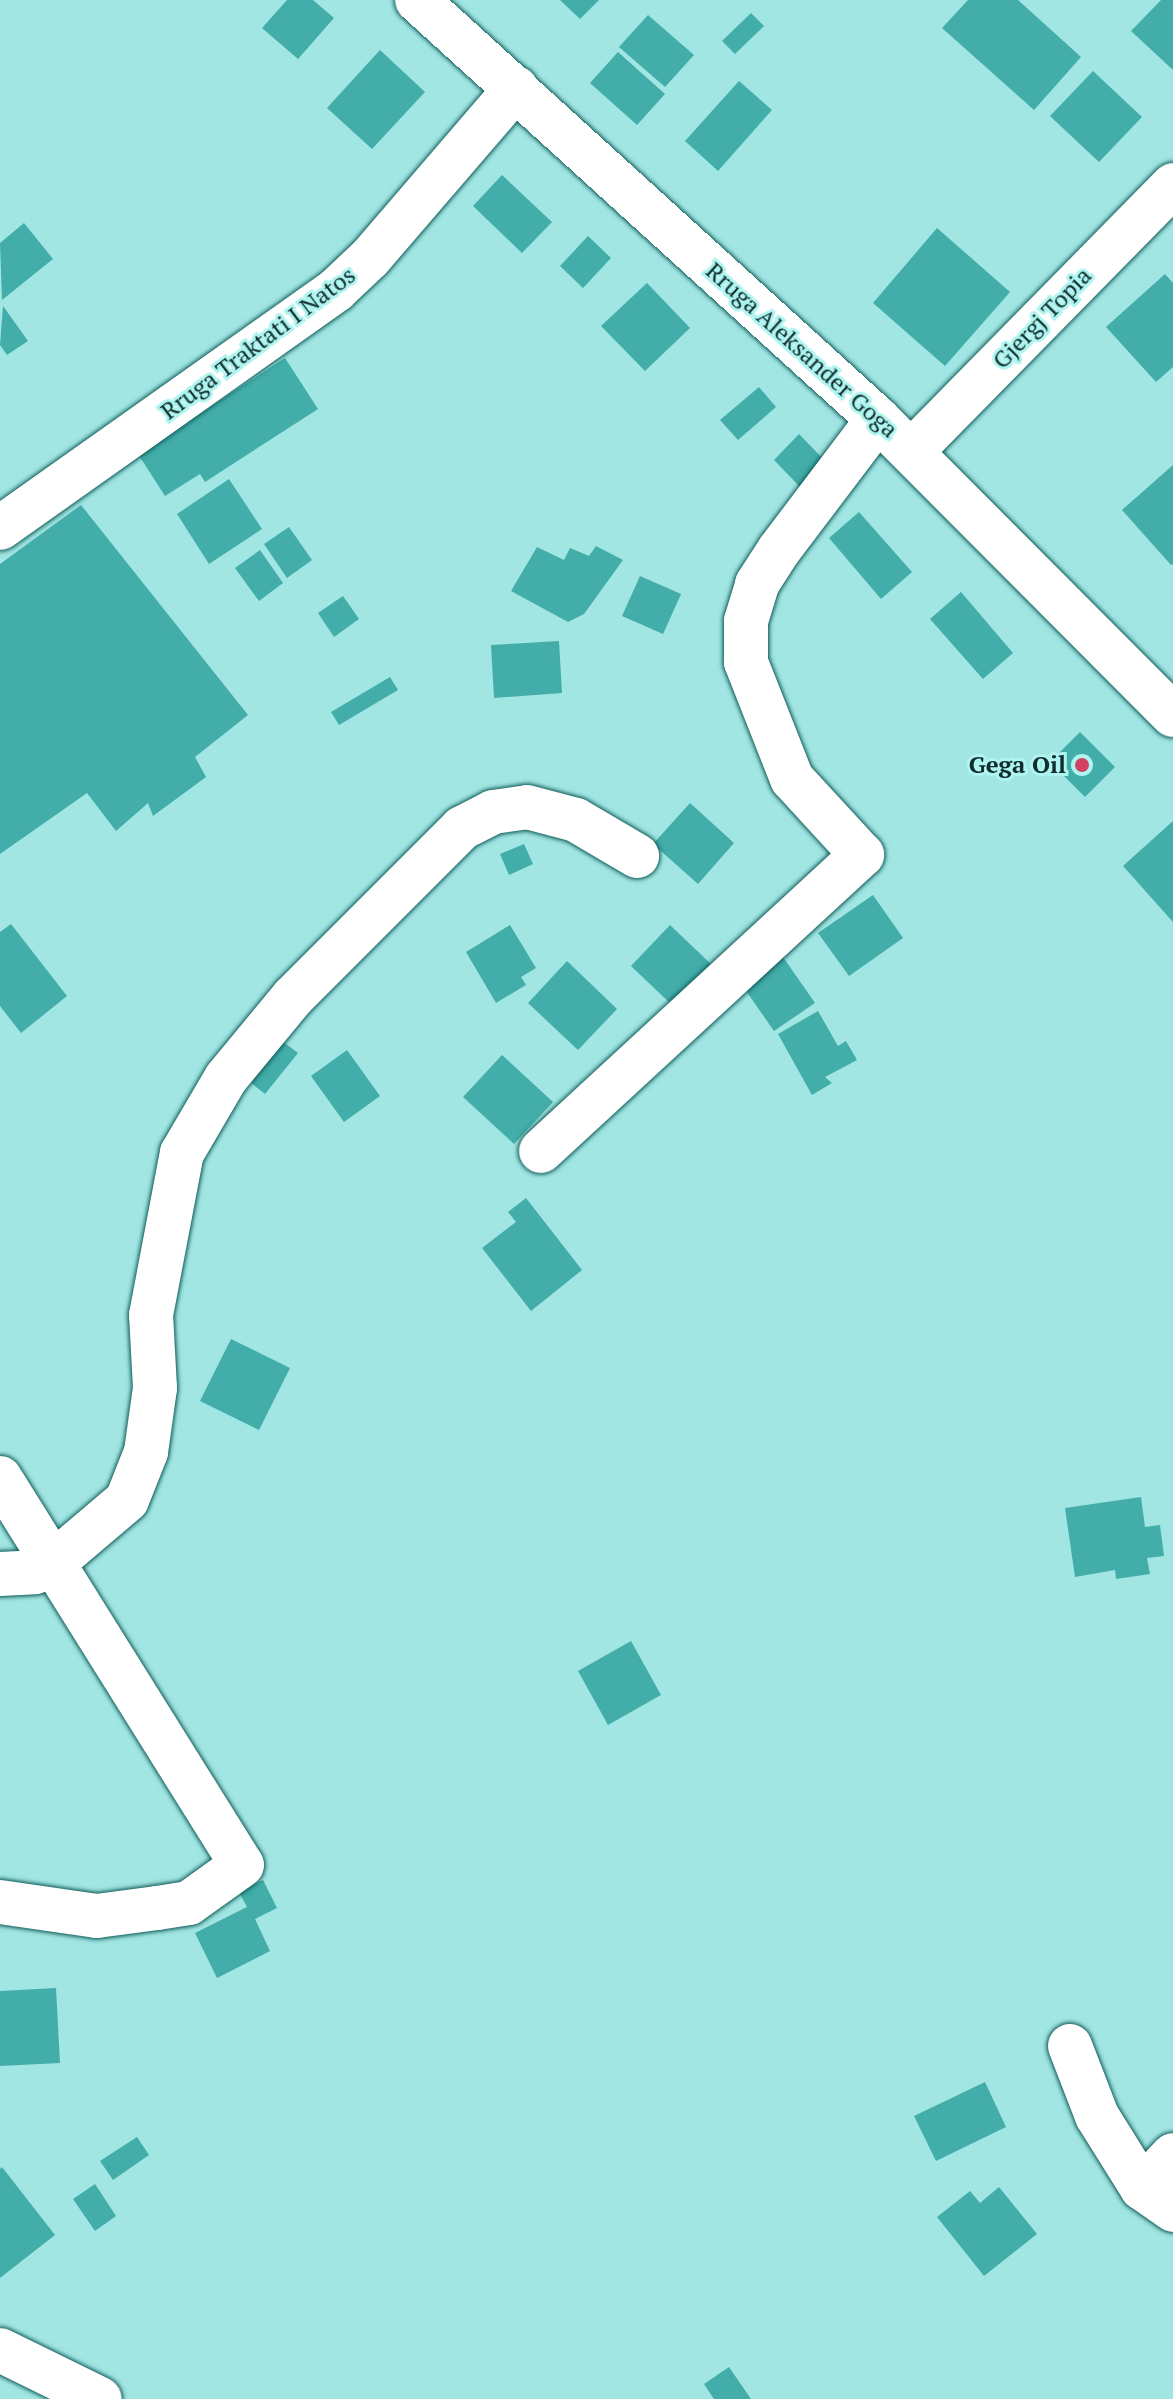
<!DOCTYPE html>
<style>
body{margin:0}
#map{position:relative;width:1173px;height:2399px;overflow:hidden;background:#a1e6e3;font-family:"PT Serif",serif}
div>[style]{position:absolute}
.building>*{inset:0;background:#42ada9}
.roads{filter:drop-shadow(0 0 2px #0f5c59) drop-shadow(0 0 2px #0f5c59)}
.minor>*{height:44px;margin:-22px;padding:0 22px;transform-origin:22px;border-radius:22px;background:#fff}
.major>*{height:44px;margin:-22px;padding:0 22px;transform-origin:22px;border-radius:22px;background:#fff}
.dots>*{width:22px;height:22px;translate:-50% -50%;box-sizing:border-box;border:4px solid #aef4f0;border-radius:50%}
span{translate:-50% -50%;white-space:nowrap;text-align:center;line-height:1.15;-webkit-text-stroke:6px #aef4f0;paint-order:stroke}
.street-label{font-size:24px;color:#112e2c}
.poi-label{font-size:24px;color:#112e2c;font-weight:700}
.right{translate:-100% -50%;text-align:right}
</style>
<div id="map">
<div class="building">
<div style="clip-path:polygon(287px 0,313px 0,334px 18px,298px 59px,262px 28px)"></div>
<div style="clip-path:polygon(560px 0,599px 0,580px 19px)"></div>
<div style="clip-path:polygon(968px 0,1018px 0,1081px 57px,1034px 110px,942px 28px)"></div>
<div style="clip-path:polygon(1161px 0,1173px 0,1173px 70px,1131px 31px)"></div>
<div style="clip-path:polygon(751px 13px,764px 26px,735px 54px,722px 41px)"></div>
<div style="clip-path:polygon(648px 15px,694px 55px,665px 87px,619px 47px)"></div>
<div style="clip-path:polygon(380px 50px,425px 92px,372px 149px,327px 108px)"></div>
<div style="clip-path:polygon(618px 52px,665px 94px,637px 125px,590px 83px)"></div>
<div style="clip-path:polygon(1093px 71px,1142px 117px,1099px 162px,1050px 116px)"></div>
<div style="clip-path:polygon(739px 81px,772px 110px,718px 171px,685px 141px)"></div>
<div style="clip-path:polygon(502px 175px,552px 222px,522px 253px,473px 206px)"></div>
<div style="clip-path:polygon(24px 223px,53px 259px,2px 300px,0 243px)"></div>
<div style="clip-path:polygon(937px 228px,1010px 292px,945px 366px,873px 303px)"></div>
<div style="clip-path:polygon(588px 236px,611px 258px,583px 288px,560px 266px)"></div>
<div style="clip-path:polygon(1165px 274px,1173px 283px,1173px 367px,1156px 382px,1106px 327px)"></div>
<div style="clip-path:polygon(647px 283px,690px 328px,645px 371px,601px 326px)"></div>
<div style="clip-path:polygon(3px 306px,28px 341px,7px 355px,0 345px)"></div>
<div style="clip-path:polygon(285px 358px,318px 409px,205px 482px,200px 474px,165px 496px,138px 454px)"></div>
<div style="clip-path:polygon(759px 387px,776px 407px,738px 440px,720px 420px)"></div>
<div style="clip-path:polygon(799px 434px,827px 463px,802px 489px,774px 460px)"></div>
<div style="clip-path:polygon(1173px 465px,1173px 564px,1171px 565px,1122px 510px)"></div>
<div style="clip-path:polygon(229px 479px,262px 529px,209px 564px,177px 514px)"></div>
<div style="clip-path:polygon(81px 505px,248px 715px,195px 757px,206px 777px,153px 816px,148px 803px,116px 831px,87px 793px,0 854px,0 564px)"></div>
<div style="clip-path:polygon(859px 512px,912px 572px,881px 599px,829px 538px)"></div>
<div style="clip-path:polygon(289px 527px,312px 560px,287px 578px,264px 544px)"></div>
<div style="clip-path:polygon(596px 546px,623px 560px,584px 614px,568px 622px,511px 591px,537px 547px,564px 560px,570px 548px,589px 556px)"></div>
<div style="clip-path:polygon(260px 550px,283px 583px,259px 601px,235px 568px)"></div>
<div style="clip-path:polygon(640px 576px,681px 594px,663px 634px,622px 616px)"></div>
<div style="clip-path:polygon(961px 592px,1013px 653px,983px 679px,930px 619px)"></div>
<div style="clip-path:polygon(343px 596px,359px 619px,334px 637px,318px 613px)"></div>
<div style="clip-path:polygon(559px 641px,562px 693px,494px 698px,491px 645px)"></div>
<div style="clip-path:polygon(390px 677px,398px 690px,339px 725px,331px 712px)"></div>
<div style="clip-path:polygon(1080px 732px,1115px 767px,1085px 797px,1050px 762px)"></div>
<div style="clip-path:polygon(690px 803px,734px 843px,698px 884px,653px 844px)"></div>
<div style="clip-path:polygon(1173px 821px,1173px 922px,1123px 866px)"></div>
<div style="clip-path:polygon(524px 844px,533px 864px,509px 875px,500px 854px)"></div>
<div style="clip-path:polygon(873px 895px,903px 938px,849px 976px,818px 933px)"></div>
<div style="clip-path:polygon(11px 924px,67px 996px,21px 1033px,0 1006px,0 932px)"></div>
<div style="clip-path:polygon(510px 925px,536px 968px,521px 977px,526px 985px,496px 1003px,466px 952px)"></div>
<div style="clip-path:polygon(670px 925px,712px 965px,673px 1006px,631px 966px)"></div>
<div style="clip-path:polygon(783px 957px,815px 1003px,774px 1031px,742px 985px)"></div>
<div style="clip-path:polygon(567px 961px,617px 1009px,578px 1050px,528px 1003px)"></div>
<div style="clip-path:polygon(818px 1011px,838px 1046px,846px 1041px,857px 1060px,825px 1077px,832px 1083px,812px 1095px,778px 1034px)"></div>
<div style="clip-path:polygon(278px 1038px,298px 1053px,265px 1094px,245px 1078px)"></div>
<div style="clip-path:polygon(347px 1050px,380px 1096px,344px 1122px,311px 1076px)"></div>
<div style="clip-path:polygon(502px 1055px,553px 1102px,514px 1144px,463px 1097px)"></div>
<div style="clip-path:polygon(526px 1198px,582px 1270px,531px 1311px,482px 1248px,516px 1222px,508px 1212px)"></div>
<div style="clip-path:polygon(231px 1339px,290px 1368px,259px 1430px,200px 1401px)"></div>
<div style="clip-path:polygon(1141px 1497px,1145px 1527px,1160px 1525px,1164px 1556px,1147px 1558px,1150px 1574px,1116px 1579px,1115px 1570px,1075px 1577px,1065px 1508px)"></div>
<div style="clip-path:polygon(631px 1641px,661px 1695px,608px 1725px,578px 1671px)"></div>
<div style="clip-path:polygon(263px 1880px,277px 1908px,255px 1919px,270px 1951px,217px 1978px,195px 1933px,247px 1907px,239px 1892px)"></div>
<div style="clip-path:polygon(56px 1988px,60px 2063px,0 2066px,0 1991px)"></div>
<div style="clip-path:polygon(985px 2082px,1006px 2127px,936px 2161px,914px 2116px)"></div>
<div style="clip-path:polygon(137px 2137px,149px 2155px,113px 2180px,100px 2161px)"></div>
<div style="clip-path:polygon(2px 2167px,55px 2235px,0 2278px,0 2169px)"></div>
<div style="clip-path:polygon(95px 2184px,116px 2216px,95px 2231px,73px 2199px)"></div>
<div style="clip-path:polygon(999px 2187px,1037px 2234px,984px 2276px,937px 2217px,970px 2191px,980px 2203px)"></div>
<div style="clip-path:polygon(729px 2367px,751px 2399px,714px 2399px,704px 2384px)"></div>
</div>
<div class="roads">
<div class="minor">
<div style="left:912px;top:451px;width:373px;rotate:-45.5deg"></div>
<div style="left:0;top:528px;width:412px;rotate:-35.3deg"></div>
<div style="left:336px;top:290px;width:47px;rotate:-43.3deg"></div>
<div style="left:370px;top:258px;width:224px;rotate:-49.3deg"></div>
<div style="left:541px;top:1151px;width:437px;rotate:-42.7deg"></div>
<div style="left:862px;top:855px;width:103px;rotate:-132.6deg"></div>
<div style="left:792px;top:779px;width:126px;rotate:-111.5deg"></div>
<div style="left:746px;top:662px;width:41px;rotate:-90deg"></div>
<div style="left:746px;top:621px;width:39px;rotate:-73deg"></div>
<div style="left:757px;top:584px;width:40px;rotate:-57.1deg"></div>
<div style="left:779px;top:550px;width:164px;rotate:-52.9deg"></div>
<div style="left:0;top:1478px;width:456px;rotate:58deg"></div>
<div style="left:242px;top:1865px;width:65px;rotate:144.4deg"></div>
<div style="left:189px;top:1903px;width:32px;rotate:171deg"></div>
<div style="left:157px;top:1908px;width:61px;rotate:172.4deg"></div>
<div style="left:97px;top:1916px;width:98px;rotate:-171.8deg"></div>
<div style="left:0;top:1574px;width:35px;rotate:-3deg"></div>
<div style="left:35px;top:1572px;width:20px;rotate:-27deg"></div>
<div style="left:53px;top:1563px;width:97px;rotate:-40.4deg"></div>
<div style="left:127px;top:1500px;width:52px;rotate:-68.4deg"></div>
<div style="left:146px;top:1452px;width:65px;rotate:-82deg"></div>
<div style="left:155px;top:1388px;width:73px;rotate:-93.1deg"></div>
<div style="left:151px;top:1315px;width:165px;rotate:-79.2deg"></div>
<div style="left:182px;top:1153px;width:87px;rotate:-59.6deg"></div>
<div style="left:226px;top:1078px;width:105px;rotate:-50.4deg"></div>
<div style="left:293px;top:997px;width:239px;rotate:-45deg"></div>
<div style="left:462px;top:828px;width:35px;rotate:-27deg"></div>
<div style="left:493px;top:812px;width:34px;rotate:-8deg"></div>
<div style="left:527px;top:807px;width:51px;rotate:14.9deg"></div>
<div style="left:576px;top:820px;width:71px;rotate:30.5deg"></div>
<div style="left:1070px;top:2046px;width:75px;rotate:68.9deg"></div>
<div style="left:1097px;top:2116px;width:85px;rotate:58deg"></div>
<div style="left:1142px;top:2188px;width:38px;rotate:35deg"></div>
<div style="left:1142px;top:2188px;width:45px;rotate:-46.8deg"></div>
<div style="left:0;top:2350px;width:111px;rotate:26.1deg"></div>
</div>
<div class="major">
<div style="left:417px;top:0;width:623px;rotate:42.27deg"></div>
<div style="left:878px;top:419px;width:418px;rotate:45.1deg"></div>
</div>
</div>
<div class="dots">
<div style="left:1082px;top:765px;background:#d14161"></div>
</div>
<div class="street-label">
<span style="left:1042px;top:318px;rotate:-46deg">Gjergj Topia</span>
<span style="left:258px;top:343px;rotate:-37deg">Rruga Traktati I Natos</span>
<span style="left:802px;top:350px;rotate:42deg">Rruga Aleksander Goga</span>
</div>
<div class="poi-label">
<span class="right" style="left:1066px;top:765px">Gega Oil</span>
</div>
</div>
